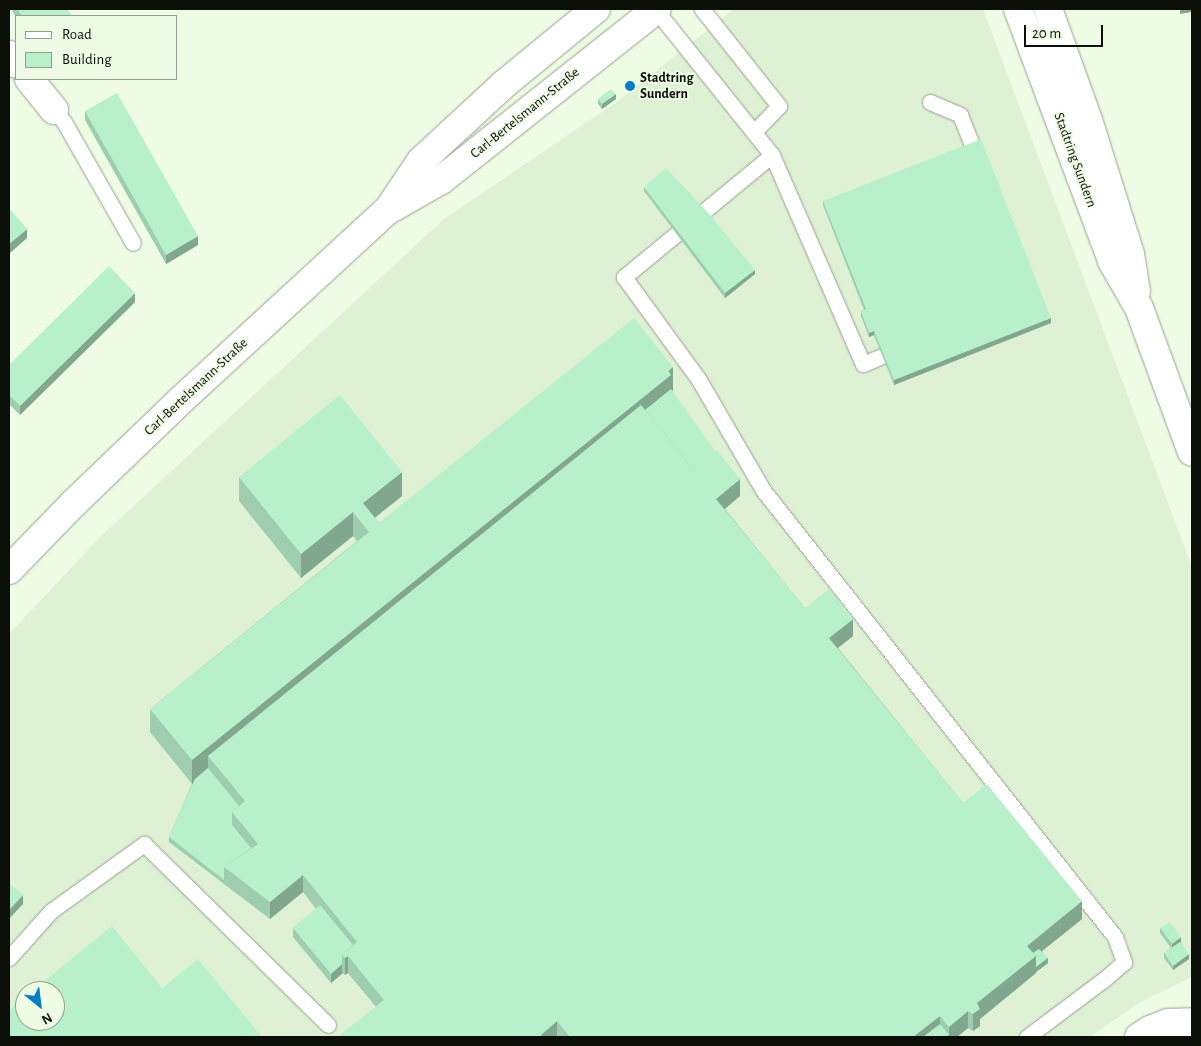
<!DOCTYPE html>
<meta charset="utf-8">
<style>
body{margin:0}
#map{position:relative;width:1201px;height:1046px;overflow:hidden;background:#eefce5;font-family:"Alegreya Sans",sans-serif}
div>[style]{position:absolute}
.built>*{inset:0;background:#dff1d4}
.roads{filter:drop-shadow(0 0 1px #97a38e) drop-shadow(0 0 1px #97a38e)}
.lane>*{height:15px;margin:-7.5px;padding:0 7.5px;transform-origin:7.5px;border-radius:7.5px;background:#fff}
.street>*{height:28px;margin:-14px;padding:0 14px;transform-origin:14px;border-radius:14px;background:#fff}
.secondary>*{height:28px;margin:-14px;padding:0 14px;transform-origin:14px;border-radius:14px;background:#fff}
.wall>*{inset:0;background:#9eceaf}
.shaded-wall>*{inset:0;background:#81a88e}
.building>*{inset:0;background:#b8f0cb}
.dots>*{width:14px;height:14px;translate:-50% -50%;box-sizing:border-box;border:2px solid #eefce5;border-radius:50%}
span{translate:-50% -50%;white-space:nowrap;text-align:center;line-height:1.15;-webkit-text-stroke:4px #eefce5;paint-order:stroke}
.poi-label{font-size:14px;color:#0b0f08;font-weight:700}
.left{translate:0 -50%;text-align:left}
.street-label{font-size:14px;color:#0b0f08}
.frame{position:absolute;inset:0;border:10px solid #0b0f08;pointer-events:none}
.legend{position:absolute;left:15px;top:15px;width:162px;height:65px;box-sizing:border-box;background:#eefce5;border:1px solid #939d8d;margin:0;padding:6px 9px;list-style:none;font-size:15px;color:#0b0f08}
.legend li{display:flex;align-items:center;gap:10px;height:25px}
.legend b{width:25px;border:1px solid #939d8d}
.north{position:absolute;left:15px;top:981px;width:50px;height:50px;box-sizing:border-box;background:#eefce5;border:1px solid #939d8d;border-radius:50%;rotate:151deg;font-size:14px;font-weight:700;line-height:20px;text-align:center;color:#0b0f08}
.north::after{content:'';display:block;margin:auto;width:18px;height:22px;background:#007dc6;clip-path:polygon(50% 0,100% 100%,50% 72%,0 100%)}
.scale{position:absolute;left:1024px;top:25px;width:79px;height:22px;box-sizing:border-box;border:2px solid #0b0f08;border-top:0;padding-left:6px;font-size:15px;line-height:18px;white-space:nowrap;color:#0b0f08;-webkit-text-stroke:4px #eefce5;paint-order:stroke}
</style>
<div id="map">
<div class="built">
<div style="clip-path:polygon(evenodd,734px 9px,983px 9px,1192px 567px,1192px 977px,1142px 1001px,1090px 1037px,9px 1037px,9px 634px,100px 537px,444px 219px,618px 101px,734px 9px,25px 991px,55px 991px,55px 1021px,25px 1021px,25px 991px)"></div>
</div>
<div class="roads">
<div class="lane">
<div style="left:655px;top:9px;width:187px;rotate:51.3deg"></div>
<div style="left:772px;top:155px;width:228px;rotate:66.5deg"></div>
<div style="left:863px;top:364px;width:21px;rotate:-23deg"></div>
<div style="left:702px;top:9px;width:124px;rotate:51.6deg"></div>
<div style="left:779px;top:106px;width:36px;rotate:134deg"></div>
<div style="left:930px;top:102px;width:33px;rotate:23deg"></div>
<div style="left:960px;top:115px;width:35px;rotate:68deg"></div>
<div style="left:54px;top:110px;width:16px;rotate:50deg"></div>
<div style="left:64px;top:122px;width:139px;rotate:60.3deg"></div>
<div style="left:772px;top:155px;width:192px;rotate:140.5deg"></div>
<div style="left:624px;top:277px;width:127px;rotate:53.9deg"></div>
<div style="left:699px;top:380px;width:127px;rotate:59.8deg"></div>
<div style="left:763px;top:490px;width:569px;rotate:51.78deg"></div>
<div style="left:1115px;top:937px;width:27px;rotate:70deg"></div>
<div style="left:1124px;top:962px;width:28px;rotate:139deg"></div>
<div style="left:1103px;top:980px;width:95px;rotate:143.1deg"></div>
<div style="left:9px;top:958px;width:63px;rotate:-48.2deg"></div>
<div style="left:51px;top:911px;width:115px;rotate:-35.8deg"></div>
<div style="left:144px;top:844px;width:258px;rotate:44.5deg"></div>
</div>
<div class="street">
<div style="left:9px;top:55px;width:11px;rotate:52deg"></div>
<div style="left:29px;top:79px;width:40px;rotate:51deg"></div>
<div style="left:1139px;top:1037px;width:13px;rotate:-32deg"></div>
<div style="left:1150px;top:1030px;width:19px;rotate:-21deg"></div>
<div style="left:1168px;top:1023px;width:24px;rotate:-2deg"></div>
</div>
<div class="secondary">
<div style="left:1018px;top:9px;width:269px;rotate:69.5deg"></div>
<div style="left:1112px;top:261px;width:54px;rotate:60.1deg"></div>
<div style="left:1139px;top:308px;width:153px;rotate:69.8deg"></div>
<div style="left:1048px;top:9px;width:118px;rotate:70.2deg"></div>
<div style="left:1088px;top:120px;width:140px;rotate:72.6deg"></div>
<div style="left:1130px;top:254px;width:38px;rotate:81deg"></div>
<div style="left:394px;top:207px;width:54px;rotate:-29.9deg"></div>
<div style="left:441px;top:180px;width:275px;rotate:-38.4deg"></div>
<div style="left:9px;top:570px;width:92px;rotate:-45.9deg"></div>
<div style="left:73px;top:504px;width:149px;rotate:-43.9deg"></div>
<div style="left:180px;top:401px;width:282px;rotate:-42.6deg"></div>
<div style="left:388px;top:210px;width:59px;rotate:-56deg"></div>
<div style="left:421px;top:161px;width:112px;rotate:-42.8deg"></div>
<div style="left:503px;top:85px;width:120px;rotate:-39.3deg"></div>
</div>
</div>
<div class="wall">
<div style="clip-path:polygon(11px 9px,67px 9px,72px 16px,16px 17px)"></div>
<div style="clip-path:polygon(598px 99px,616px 99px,602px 109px,598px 104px)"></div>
<div style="clip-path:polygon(85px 111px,198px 245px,166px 264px,85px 120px)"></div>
<div style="clip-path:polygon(644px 187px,755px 274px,725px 298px,644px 191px)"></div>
<div style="clip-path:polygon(823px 201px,1051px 323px,894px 385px,874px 335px,869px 337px,861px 316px,861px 311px,864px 310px,823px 205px)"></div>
<div style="clip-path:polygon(135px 302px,20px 415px,9px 404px,9px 365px)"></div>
<div style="clip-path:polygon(672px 391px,740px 496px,725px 509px,805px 608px,853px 636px,838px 648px,963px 803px,1082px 919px,1042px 951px,1048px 963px,1036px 972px,1036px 973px,980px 1019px,980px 1026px,973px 1031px,968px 1028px,957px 1037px,338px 1037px,376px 1007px,348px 973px,345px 975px,343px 973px,331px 983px,293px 937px,293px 928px,316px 909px,303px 892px,270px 919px,169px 842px,169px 837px,192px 784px,150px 732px,150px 709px,357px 541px,353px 536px,301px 578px,239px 501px,239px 477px,402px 496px,375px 518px,379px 523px)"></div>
<div style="clip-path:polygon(1160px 928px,1181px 942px,1189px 959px,1173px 970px,1164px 958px,1164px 953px,1171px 948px,1160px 933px)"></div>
</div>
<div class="shaded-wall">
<div style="clip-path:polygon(1180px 9px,1192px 9px,1192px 12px,1180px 14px)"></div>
<div style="clip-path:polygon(616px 94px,616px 99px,602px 109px,602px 104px)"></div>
<div style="clip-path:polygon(27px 229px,27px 238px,9px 254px,9px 244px)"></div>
<div style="clip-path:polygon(198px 236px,198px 245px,166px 264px,166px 255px)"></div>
<div style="clip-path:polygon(755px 270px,755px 274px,725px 298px,725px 293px)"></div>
<div style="clip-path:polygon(135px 293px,135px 302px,20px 415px,20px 406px)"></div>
<div style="clip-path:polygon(1051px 318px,1051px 323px,894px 385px,894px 380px)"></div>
<div style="clip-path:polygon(874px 331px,874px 335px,869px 337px,869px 333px)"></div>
<div style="clip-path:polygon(673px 367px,673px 391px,208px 756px,208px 772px,192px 784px,192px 760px)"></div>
<div style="clip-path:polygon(402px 472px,402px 496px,364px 526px,363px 503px)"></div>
<div style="clip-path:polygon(740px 479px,740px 496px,716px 516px,716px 499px)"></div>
<div style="clip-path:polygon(353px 512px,353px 536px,301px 578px,301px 554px)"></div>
<div style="clip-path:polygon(853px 619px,853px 636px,829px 655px,829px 638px)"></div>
<div style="clip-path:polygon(303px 875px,303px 892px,270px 919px,270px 902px)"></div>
<div style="clip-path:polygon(23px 895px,23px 904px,9px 919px,9px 910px)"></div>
<div style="clip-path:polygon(1082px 901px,1082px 919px,1036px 956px,1048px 958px,1048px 963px,1036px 972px,1036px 973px,980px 1019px,980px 1026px,973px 1031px,973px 1014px,977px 1003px,1027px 946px)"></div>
<div style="clip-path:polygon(1181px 937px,1181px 942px,1172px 949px,1172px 944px)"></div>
<div style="clip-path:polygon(1189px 954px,1189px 959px,1173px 970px,1173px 966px)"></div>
<div style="clip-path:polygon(348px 956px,348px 973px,345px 975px,345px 958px)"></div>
<div style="clip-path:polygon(342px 964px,342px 972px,343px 973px,331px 983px,331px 974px)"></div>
<div style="clip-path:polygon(968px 1011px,968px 1028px,957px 1037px,946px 1037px,949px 1035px,949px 1027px)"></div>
<div style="clip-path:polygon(940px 1016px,940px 1033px,934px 1037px,913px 1037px)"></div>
<div style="clip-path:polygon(557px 1021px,557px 1037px,541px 1037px,541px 1035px)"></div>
</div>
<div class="building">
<div style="clip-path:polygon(17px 9px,67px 9px,72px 16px,22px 16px)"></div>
<div style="clip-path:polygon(611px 89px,616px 94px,602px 104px,598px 99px)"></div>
<div style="clip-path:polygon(117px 93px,198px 236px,166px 255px,85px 111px)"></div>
<div style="clip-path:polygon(981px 139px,1051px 318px,894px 380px,874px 331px,869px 333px,861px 311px,866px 309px,823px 201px)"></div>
<div style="clip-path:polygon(666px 168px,711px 216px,755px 270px,725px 293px,644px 187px)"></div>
<div style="clip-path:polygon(9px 208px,27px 229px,9px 244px)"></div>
<div style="clip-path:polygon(109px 266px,135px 293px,20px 406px,9px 395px,9px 365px)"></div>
<div style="clip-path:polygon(634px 318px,673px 367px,668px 370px,671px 375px,192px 760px,150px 709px,369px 532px,353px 512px,301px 554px,239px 477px,340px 395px,402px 472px,363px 503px,379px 523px)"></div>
<div style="clip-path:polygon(671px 389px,716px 452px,694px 470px,645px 410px)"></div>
<div style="clip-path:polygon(641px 405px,694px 470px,717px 450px,740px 479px,716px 499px,805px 608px,829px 589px,853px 619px,829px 638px,963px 803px,987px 784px,1082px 901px,1027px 946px,1036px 956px,977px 1003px,980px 1009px,973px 1014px,968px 1011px,949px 1027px,940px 1016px,913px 1037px,570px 1037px,557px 1021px,541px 1035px,543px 1037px,338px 1037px,384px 1000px,348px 956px,345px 958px,342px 955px,357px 942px,303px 875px,270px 902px,224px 867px,258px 844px,232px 812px,245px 801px,208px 756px)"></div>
<div style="clip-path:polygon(208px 768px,239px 806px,232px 812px,232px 825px,251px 848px,224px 867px,224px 880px,169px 837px,195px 779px)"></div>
<div style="clip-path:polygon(9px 883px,23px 895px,9px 910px)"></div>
<div style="clip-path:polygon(320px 905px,353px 945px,342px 955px,342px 964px,331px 974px,293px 928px)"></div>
<div style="clip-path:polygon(1170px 922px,1181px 937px,1172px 944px,1160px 928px)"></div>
<div style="clip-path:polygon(112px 926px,162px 988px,198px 959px,262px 1037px,9px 1037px,9px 1010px,25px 997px,25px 1021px,55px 1021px,55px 991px,32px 991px)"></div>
<div style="clip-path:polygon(1180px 942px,1189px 954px,1173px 966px,1164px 953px)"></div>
<div style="clip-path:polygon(1039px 949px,1048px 958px,1036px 967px,1036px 956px,1033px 953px)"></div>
<div style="clip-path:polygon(940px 1024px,949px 1035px,946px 1037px,923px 1037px)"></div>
</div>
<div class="dots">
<div style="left:630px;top:86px;background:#007dc6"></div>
</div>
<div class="poi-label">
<span class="left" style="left:640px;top:86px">Stadtring<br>Sundern</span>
</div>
<div class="street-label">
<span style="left:525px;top:113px;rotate:-39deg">Carl-Bertelsmann-Straße</span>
<span style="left:1075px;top:160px;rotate:70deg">Stadtring Sundern</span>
<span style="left:196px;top:387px;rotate:-43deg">Carl-Bertelsmann-Straße</span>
</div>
<div class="frame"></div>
<ul class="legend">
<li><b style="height:6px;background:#fff"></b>Road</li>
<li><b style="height:14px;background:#b8f0cb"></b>Building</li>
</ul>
<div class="north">N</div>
<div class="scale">20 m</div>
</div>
